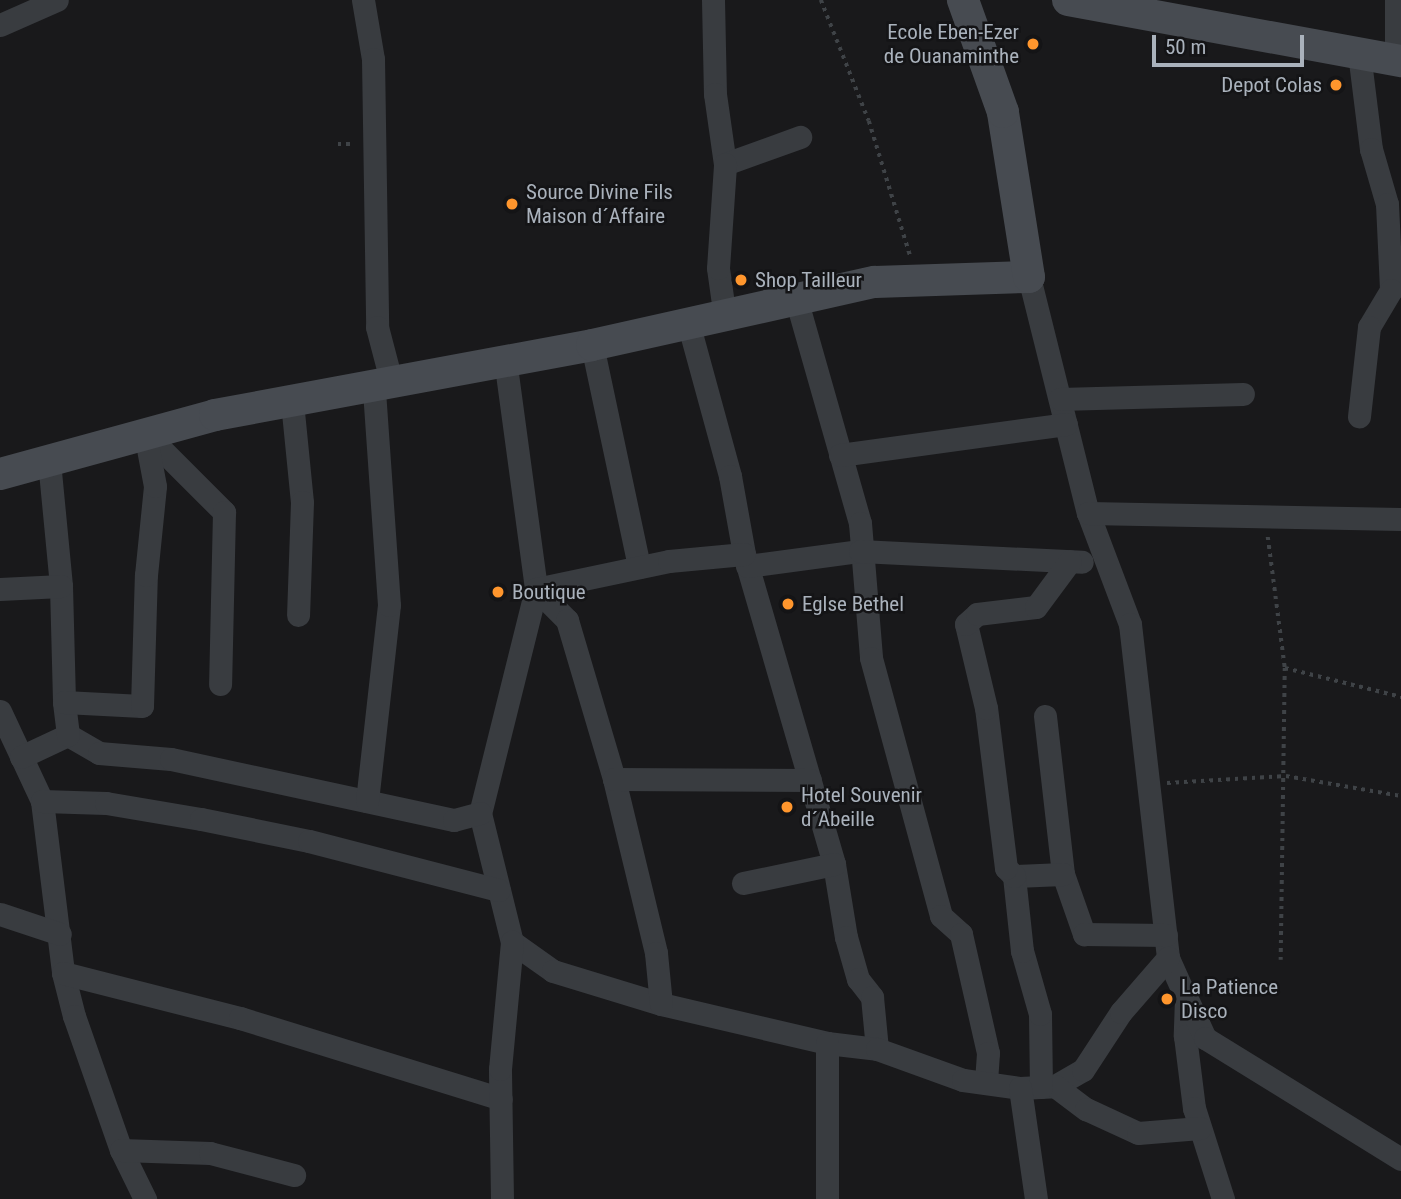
<!DOCTYPE html>
<meta charset="utf-8">
<style>
body{margin:0}
#map{position:relative;width:1401px;height:1199px;overflow:hidden;background:#19191b;font-family:"Roboto Condensed",sans-serif}
div>[style]{position:absolute}
.path>*{height:3.5px;margin-top:-1.75px;transform-origin:0;background:repeating-linear-gradient(90deg,#3f4347 0 3.5px,transparent 0 8.5px)}
.street>*{height:23px;margin:-11.5px;padding:0 11.5px;transform-origin:11.5px;border-radius:11.5px;background:#393c40}
.secondary>*{height:32px;margin:-16px;padding:0 16px;transform-origin:16px;border-radius:16px;background:#474b51}
.dots>*{width:19px;height:19px;translate:-50% -50%;box-sizing:border-box;border:4px solid #141416;border-radius:50%}
span{translate:-50% -50%;white-space:nowrap;text-align:center;line-height:1.15;-webkit-text-stroke:5px #141416;paint-order:stroke}
.poi-label{font-size:21px;color:#aab2bc}
.right{translate:-100% -50%;text-align:right}
.left{translate:0 -50%;text-align:left}
.scale{position:absolute;left:1152px;top:35px;width:152px;height:32px;box-sizing:border-box;border:4px solid #aab2bc;border-top:0;padding-left:9px;font-size:21px;line-height:24px;white-space:nowrap;color:#aab2bc;-webkit-text-stroke:5px #141416;paint-order:stroke}
</style>
<div id="map">
<div class="path">
<div style="left:821px;top:0;width:130px;rotate:68.4deg"></div>
<div style="left:869px;top:121px;width:140px;rotate:73deg"></div>
<div style="left:338px;top:144px;width:15px"></div>
<div style="left:1268px;top:537px;width:132px;rotate:82.6deg"></div>
<div style="left:1285px;top:668px;width:292px;rotate:90.8deg"></div>
<div style="left:1285px;top:668px;width:120px;rotate:14deg"></div>
<div style="left:1167px;top:783px;width:119px;rotate:-3.4deg"></div>
<div style="left:1286px;top:776px;width:117px;rotate:9.9deg"></div>
</div>
<div class="street">
<div style="left:363px;top:0;width:60px;rotate:80.4deg"></div>
<div style="left:373px;top:59px;width:268px;rotate:89.1deg"></div>
<div style="left:377px;top:327px;width:59px;rotate:75.3deg"></div>
<div style="left:713px;top:0;width:94px;rotate:88.8deg"></div>
<div style="left:715px;top:94px;width:71px;rotate:81.9deg"></div>
<div style="left:725px;top:164px;width:80px;rotate:-19.8deg"></div>
<div style="left:0;top:25px;width:62px;rotate:-23.7deg"></div>
<div style="left:1359px;top:53px;width:97px;rotate:82.9deg"></div>
<div style="left:1371px;top:149px;width:57px;rotate:73.8deg"></div>
<div style="left:1387px;top:204px;width:86px;rotate:87.3deg"></div>
<div style="left:1391px;top:290px;width:43px;rotate:120.7deg"></div>
<div style="left:1369px;top:327px;width:90px;rotate:96.4deg"></div>
<div style="left:1396px;top:60px;width:60px;rotate:-90deg"></div>
<div style="left:1029px;top:277px;width:243px;rotate:76deg"></div>
<div style="left:1088px;top:513px;width:119px;rotate:69.3deg"></div>
<div style="left:1130px;top:624px;width:336px;rotate:83.5deg"></div>
<div style="left:1168px;top:958px;width:44px;rotate:65.8deg"></div>
<div style="left:1186px;top:998px;width:38px;rotate:92deg"></div>
<div style="left:1185px;top:1036px;width:73px;rotate:82.9deg"></div>
<div style="left:1194px;top:1108px;width:96px;rotate:72.3deg"></div>
<div style="left:797px;top:302px;width:230px;rotate:74.1deg"></div>
<div style="left:860px;top:523px;width:135px;rotate:85.3deg"></div>
<div style="left:871px;top:658px;width:267px;rotate:74.8deg"></div>
<div style="left:941px;top:916px;width:27px;rotate:42deg"></div>
<div style="left:961px;top:934px;width:122px;rotate:77.2deg"></div>
<div style="left:988px;top:1053px;width:30px;rotate:94deg"></div>
<div style="left:725px;top:318px;width:50px;rotate:-98deg"></div>
<div style="left:718px;top:268px;width:104px;rotate:-86.1deg"></div>
<div style="left:689px;top:326px;width:156px;rotate:74.7deg"></div>
<div style="left:730px;top:476px;width:79px;rotate:79.8deg"></div>
<div style="left:744px;top:554px;width:323px;rotate:73.8deg"></div>
<div style="left:834px;top:864px;width:74px;rotate:80.7deg"></div>
<div style="left:846px;top:937px;width:44px;rotate:74.1deg"></div>
<div style="left:858px;top:979px;width:23px;rotate:52deg"></div>
<div style="left:872px;top:997px;width:52px;rotate:84.5deg"></div>
<div style="left:592px;top:345px;width:227px;rotate:78deg"></div>
<div style="left:505px;top:359px;width:232px;rotate:82.3deg"></div>
<div style="left:536px;top:589px;width:231px;rotate:104deg"></div>
<div style="left:480px;top:813px;width:133px;rotate:76.1deg"></div>
<div style="left:512px;top:942px;width:50px;rotate:35.3deg"></div>
<div style="left:553px;top:971px;width:113px;rotate:17deg"></div>
<div style="left:661px;top:1004px;width:171px;rotate:13.2deg"></div>
<div style="left:827px;top:1043px;width:50px;rotate:6.8deg"></div>
<div style="left:877px;top:1049px;width:91px;rotate:19.8deg"></div>
<div style="left:963px;top:1080px;width:58px;rotate:8deg"></div>
<div style="left:1020px;top:1088px;width:35px;rotate:-3deg"></div>
<div style="left:1055px;top:1086px;width:32px;rotate:-30deg"></div>
<div style="left:1083px;top:1070px;width:69px;rotate:-56.8deg"></div>
<div style="left:1121px;top:1012px;width:72px;rotate:-49deg"></div>
<div style="left:1060px;top:399px;width:183px;rotate:-1.6deg"></div>
<div style="left:292px;top:402px;width:100px;rotate:84.3deg"></div>
<div style="left:302px;top:502px;width:113px;rotate:92deg"></div>
<div style="left:145px;top:433px;width:112px;rotate:45deg"></div>
<div style="left:224px;top:512px;width:172px;rotate:91.3deg"></div>
<div style="left:840px;top:455px;width:228px;rotate:-7.8deg"></div>
<div style="left:49px;top:461px;width:126px;rotate:84.5deg"></div>
<div style="left:61px;top:586px;width:116px;rotate:88.5deg"></div>
<div style="left:1088px;top:513px;width:313px;rotate:1.1deg"></div>
<div style="left:747px;top:566px;width:114px;rotate:-7.6deg"></div>
<div style="left:860px;top:551px;width:222px;rotate:2.8deg"></div>
<div style="left:0;top:589px;width:61px;rotate:-2.8deg"></div>
<div style="left:536px;top:589px;width:44px;rotate:45deg"></div>
<div style="left:567px;top:620px;width:166px;rotate:73.5deg"></div>
<div style="left:614px;top:779px;width:179px;rotate:76.4deg"></div>
<div style="left:656px;top:953px;width:51px;rotate:84.4deg"></div>
<div style="left:536px;top:589px;width:136px;rotate:-11.9deg"></div>
<div style="left:669px;top:561px;width:75px;rotate:-5.3deg"></div>
<div style="left:0;top:711px;width:99px;rotate:65deg"></div>
<div style="left:42px;top:801px;width:173px;rotate:83deg"></div>
<div style="left:63px;top:973px;width:44px;rotate:75.7deg"></div>
<div style="left:74px;top:1016px;width:142px;rotate:70.7deg"></div>
<div style="left:121px;top:1150px;width:55px;rotate:63.9deg"></div>
<div style="left:1045px;top:716px;width:159px;rotate:83.5deg"></div>
<div style="left:1063px;top:874px;width:64px;rotate:70.7deg"></div>
<div style="left:1084px;top:934px;width:82px;rotate:0.7deg"></div>
<div style="left:68px;top:735px;width:36px;rotate:30deg"></div>
<div style="left:99px;top:753px;width:72px;rotate:4.8deg"></div>
<div style="left:171px;top:759px;width:289px;rotate:12.2deg"></div>
<div style="left:454px;top:820px;width:27px;rotate:-15deg"></div>
<div style="left:21px;top:757px;width:52px;rotate:-25.1deg"></div>
<div style="left:68px;top:735px;width:33px;rotate:-97deg"></div>
<div style="left:64px;top:702px;width:78px;rotate:2.9deg"></div>
<div style="left:142px;top:706px;width:131px;rotate:-88.3deg"></div>
<div style="left:146px;top:575px;width:89px;rotate:-84.2deg"></div>
<div style="left:155px;top:486px;width:54px;rotate:-100.7deg"></div>
<div style="left:614px;top:779px;width:196px;rotate:0.3deg"></div>
<div style="left:42px;top:801px;width:64px;rotate:1.8deg"></div>
<div style="left:106px;top:803px;width:96px;rotate:9.6deg"></div>
<div style="left:201px;top:819px;width:110px;rotate:11.5deg"></div>
<div style="left:309px;top:841px;width:196px;rotate:14.5deg"></div>
<div style="left:367px;top:801px;width:197px;rotate:-83.6deg"></div>
<div style="left:389px;top:605px;width:217px;rotate:-94deg"></div>
<div style="left:1014px;top:876px;width:49px;rotate:-2.3deg"></div>
<div style="left:743px;top:883px;width:93px;rotate:-11.8deg"></div>
<div style="left:0;top:914px;width:63px;rotate:18.4deg"></div>
<div style="left:63px;top:973px;width:183px;rotate:14.3deg"></div>
<div style="left:240px;top:1018px;width:273px;rotate:17.2deg"></div>
<div style="left:1188px;top:1001px;width:41px;rotate:65.3deg"></div>
<div style="left:1205px;top:1038px;width:230px;rotate:31.7deg"></div>
<div style="left:1055px;top:1086px;width:39px;rotate:37deg"></div>
<div style="left:1086px;top:1109px;width:57px;rotate:24.8deg"></div>
<div style="left:1138px;top:1133px;width:62px;rotate:-4.6deg"></div>
<div style="left:1041px;top:1087px;width:73px;rotate:-90.8deg"></div>
<div style="left:1040px;top:1014px;width:66px;rotate:-105.9deg"></div>
<div style="left:1022px;top:951px;width:75px;rotate:-96.1deg"></div>
<div style="left:1014px;top:876px;width:11px;rotate:-135deg"></div>
<div style="left:1006px;top:868px;width:161px;rotate:-97.1deg"></div>
<div style="left:986px;top:708px;width:86px;rotate:-103.4deg"></div>
<div style="left:966px;top:624px;width:15px;rotate:-42deg"></div>
<div style="left:977px;top:614px;width:59px;rotate:-6.8deg"></div>
<div style="left:1036px;top:607px;width:57px;rotate:-53.5deg"></div>
<div style="left:1020px;top:1088px;width:112px;rotate:81.8deg"></div>
<div style="left:121px;top:1150px;width:89px;rotate:1.9deg"></div>
<div style="left:210px;top:1153px;width:87px;rotate:14.7deg"></div>
<div style="left:502px;top:1199px;width:130px;rotate:-90.9deg"></div>
<div style="left:500px;top:1069px;width:128px;rotate:-84.6deg"></div>
<div style="left:827px;top:1199px;width:156px;rotate:-90deg"></div>
</div>
<div class="secondary">
<div style="left:1068px;top:0;width:339px;rotate:10.4deg"></div>
<div style="left:0;top:474px;width:223px;rotate:-15.3deg"></div>
<div style="left:215px;top:415px;width:383px;rotate:-10.5deg"></div>
<div style="left:592px;top:345px;width:290px;rotate:-12.6deg"></div>
<div style="left:875px;top:282px;width:154px;rotate:-1.9deg"></div>
<div style="left:1029px;top:277px;width:167px;rotate:-99deg"></div>
<div style="left:1003px;top:112px;width:119px;rotate:-109.7deg"></div>
</div>
<div class="dots">
<div style="left:1033px;top:44px;background:#ff962d"></div>
<div style="left:1336px;top:85px;background:#ff962d"></div>
<div style="left:512px;top:204px;background:#ff962d"></div>
<div style="left:741px;top:280px;background:#ff962d"></div>
<div style="left:498px;top:592px;background:#ff962d"></div>
<div style="left:788px;top:604px;background:#ff962d"></div>
<div style="left:787px;top:807px;background:#ff962d"></div>
<div style="left:1167px;top:999px;background:#ff962d"></div>
</div>
<div class="poi-label">
<span class="right" style="left:1019px;top:44px">Ecole Eben-Ezer<br>de Ouanaminthe</span>
<span class="right" style="left:1322px;top:85px">Depot Colas</span>
<span class="left" style="left:526px;top:204px">Source Divine Fils<br>Maison d´Affaire</span>
<span class="left" style="left:755px;top:280px">Shop Tailleur</span>
<span class="left" style="left:512px;top:592px">Boutique</span>
<span class="left" style="left:802px;top:604px">Eglse Bethel</span>
<span class="left" style="left:801px;top:807px">Hotel Souvenir<br>d´Abeille</span>
<span class="left" style="left:1181px;top:999px">La Patience<br>Disco</span>
</div>
<div class="scale">50 m</div>
</div>
